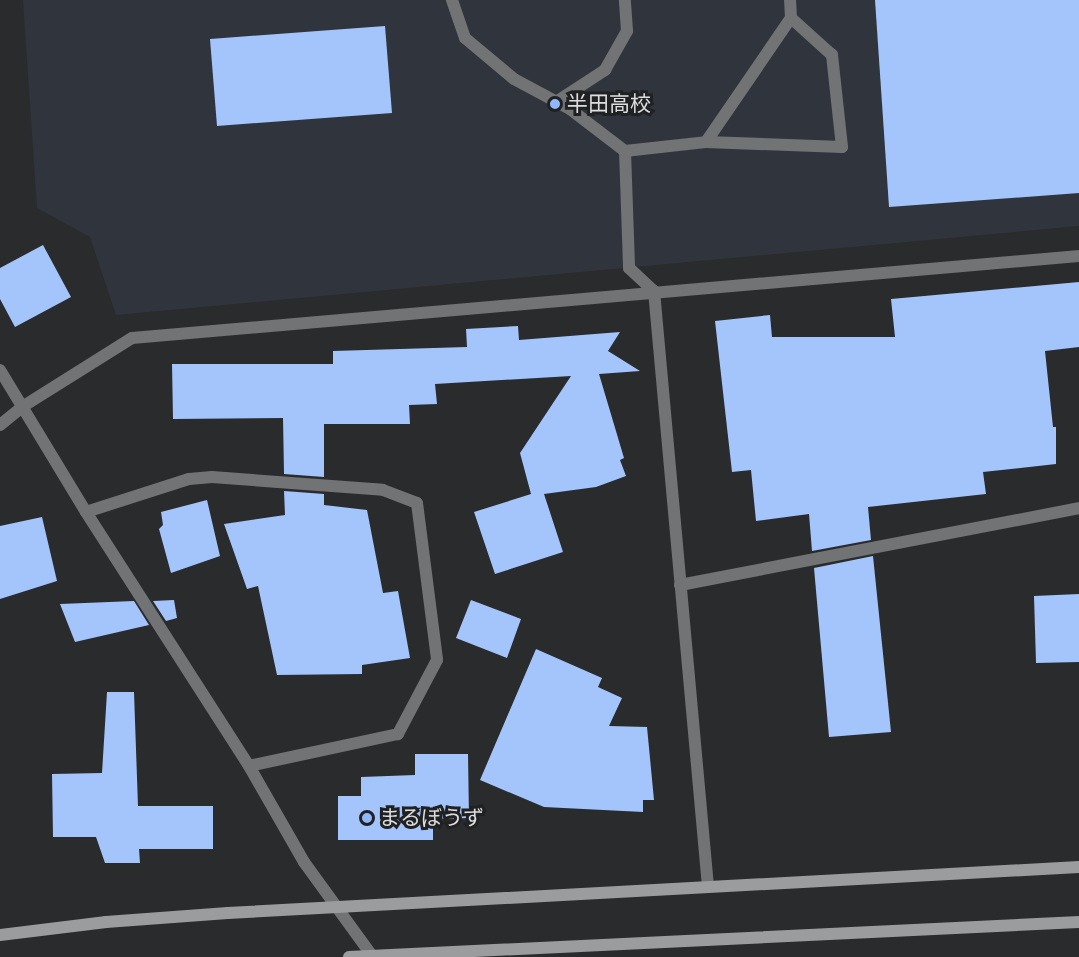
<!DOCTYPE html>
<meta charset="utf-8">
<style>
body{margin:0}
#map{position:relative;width:1079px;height:957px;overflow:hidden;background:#2a2b2d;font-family:"Fira Sans Condensed","Noto Sans JP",sans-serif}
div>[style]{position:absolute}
.built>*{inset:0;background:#30343c}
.building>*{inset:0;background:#a4c4fc}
.lane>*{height:12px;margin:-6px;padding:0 6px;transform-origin:6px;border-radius:6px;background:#727374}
.street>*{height:12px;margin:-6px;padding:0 6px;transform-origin:6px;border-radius:6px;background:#727374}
.secondary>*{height:12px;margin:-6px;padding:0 6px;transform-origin:6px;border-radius:6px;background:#9b9c9e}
.dots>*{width:16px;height:16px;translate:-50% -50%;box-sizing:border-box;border:3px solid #202123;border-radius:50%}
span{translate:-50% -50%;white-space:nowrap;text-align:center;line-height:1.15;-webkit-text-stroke:6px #202123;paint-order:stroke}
.poi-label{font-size:21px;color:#dddedf}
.left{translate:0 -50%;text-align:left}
</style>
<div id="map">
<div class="built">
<div style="clip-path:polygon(23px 0,1079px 0,1079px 226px,116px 315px,90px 237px,37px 208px)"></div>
</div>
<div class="building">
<div style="clip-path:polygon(875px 0,1079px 0,1079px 193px,889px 207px)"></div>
<div style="clip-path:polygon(385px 26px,392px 113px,217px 126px,210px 39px)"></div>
<div style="clip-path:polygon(43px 245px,71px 297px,15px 327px,0 299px,0 268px)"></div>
<div style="clip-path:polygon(1079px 282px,1079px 347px,1045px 351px,1053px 427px,1056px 427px,1056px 464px,983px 472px,986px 494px,868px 507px,871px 540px,812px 551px,809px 514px,756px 521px,751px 470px,732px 472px,715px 321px,770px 315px,772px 337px,895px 337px,891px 299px)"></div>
<div style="clip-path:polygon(518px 326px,519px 340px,620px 332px,608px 351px,640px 371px,599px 374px,624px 458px,620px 460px,626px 476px,596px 487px,544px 494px,563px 552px,495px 574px,474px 512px,531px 494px,520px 453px,571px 376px,435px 384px,437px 404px,409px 405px,410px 424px,324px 424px,324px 477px,284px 474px,283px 418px,173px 419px,172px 364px,333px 364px,333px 351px,467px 347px,466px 329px)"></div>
<div style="clip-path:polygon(284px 491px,324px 494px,324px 505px,367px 510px,383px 593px,398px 591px,410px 658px,362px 665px,362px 674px,277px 675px,258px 586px,247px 589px,224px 524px,285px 515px)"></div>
<div style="clip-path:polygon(207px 500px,220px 556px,171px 573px,159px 529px,163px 525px,161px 512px)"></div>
<div style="clip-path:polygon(42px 517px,57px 581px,0 599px,0 526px)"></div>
<div style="clip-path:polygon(873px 556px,891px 732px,829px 737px,814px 568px)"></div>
<div style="clip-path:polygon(1079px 594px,1079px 662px,1036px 663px,1034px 596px)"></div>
<div style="clip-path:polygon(174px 600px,177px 618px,166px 621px,153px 601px)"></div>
<div style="clip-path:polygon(471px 600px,521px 619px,507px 658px,456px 638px)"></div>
<div style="clip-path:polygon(134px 601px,149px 625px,75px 642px,60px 604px)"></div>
<div style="clip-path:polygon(536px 649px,602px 678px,598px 687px,622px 698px,609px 726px,647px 727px,654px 800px,643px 800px,643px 812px,544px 807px,480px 780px)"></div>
<div style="clip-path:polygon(107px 692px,134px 692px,138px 806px,213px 806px,213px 849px,139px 849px,140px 863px,105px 863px,96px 837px,53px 837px,52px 774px,102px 773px)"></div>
<div style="clip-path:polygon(415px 754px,468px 754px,469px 818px,433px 819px,433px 840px,338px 840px,338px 796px,361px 796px,361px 777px,415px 775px)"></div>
</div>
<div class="lane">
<div style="left:452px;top:0;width:40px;rotate:71.1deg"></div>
<div style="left:465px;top:38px;width:64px;rotate:39.9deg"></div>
<div style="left:514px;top:79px;width:64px;rotate:28.2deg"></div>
<div style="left:570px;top:109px;width:69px;rotate:37.4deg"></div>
<div style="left:625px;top:151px;width:117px;rotate:88deg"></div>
<div style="left:629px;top:268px;width:34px;rotate:43deg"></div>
<div style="left:556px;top:102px;width:59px;rotate:-33.1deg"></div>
<div style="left:605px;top:70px;width:45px;rotate:-60.6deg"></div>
<div style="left:627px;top:31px;width:31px;rotate:-94deg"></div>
<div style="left:706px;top:142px;width:150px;rotate:-55.6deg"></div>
<div style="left:625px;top:151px;width:81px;rotate:-6.3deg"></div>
<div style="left:706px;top:142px;width:136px;rotate:2.1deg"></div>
<div style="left:842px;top:147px;width:93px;rotate:-96.2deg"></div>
<div style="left:832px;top:55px;width:55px;rotate:-137.9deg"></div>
<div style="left:791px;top:18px;width:18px;rotate:-93deg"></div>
</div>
<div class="street">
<div style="left:654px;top:291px;width:598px;rotate:84.82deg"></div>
<div style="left:0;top:370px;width:166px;rotate:58.8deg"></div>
<div style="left:86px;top:512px;width:302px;rotate:57.3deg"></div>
<div style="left:249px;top:766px;width:111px;rotate:60.2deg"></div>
<div style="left:304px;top:862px;width:117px;rotate:54deg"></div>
<div style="left:0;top:425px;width:28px;rotate:-39deg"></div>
<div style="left:22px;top:407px;width:130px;rotate:-32.1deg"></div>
<div style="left:132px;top:338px;width:951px;rotate:-4.95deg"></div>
<div style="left:86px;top:512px;width:108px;rotate:-17.8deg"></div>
<div style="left:189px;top:479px;width:23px;rotate:-5deg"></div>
<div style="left:212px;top:477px;width:171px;rotate:4.3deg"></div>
<div style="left:383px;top:490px;width:36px;rotate:21deg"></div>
<div style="left:417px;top:503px;width:158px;rotate:82.7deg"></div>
<div style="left:437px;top:660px;width:84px;rotate:117.8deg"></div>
<div style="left:398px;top:734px;width:152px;rotate:167.9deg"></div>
<div style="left:680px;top:585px;width:406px;rotate:-10.9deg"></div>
</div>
<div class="secondary">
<div style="left:0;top:935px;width:107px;rotate:-7deg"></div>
<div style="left:106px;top:922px;width:122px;rotate:-4.2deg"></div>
<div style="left:228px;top:913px;width:852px;rotate:-3.09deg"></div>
<div style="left:349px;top:957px;width:731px;rotate:-2.74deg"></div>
</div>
<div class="dots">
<div style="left:555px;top:104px;background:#91b8fd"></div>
<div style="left:367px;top:818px;background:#91b8fd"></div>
</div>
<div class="poi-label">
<span class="left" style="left:567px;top:104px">半田高校</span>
<span class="left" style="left:379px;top:818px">まるぼうず</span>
</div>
</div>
